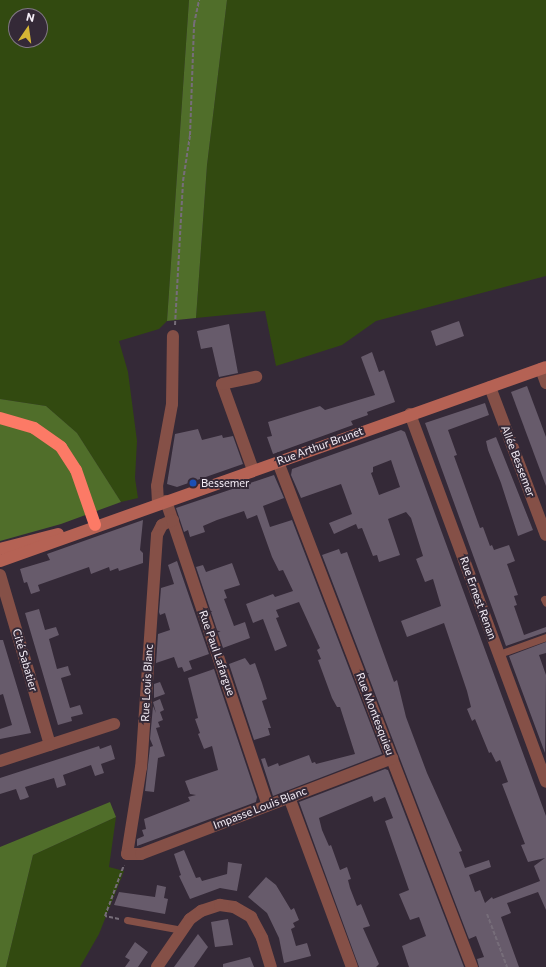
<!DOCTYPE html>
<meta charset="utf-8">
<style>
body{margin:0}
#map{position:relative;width:546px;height:967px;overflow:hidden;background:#342937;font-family:Commissioner,sans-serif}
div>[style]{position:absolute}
.green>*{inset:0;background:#324a10}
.forest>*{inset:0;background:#506e2a}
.building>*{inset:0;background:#675b6b}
.path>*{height:2px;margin-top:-1px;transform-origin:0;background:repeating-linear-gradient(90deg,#766d79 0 4px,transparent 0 6px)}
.lane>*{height:7px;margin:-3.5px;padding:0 3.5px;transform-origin:3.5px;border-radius:3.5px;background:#855047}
.street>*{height:12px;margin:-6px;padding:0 6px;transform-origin:6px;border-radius:6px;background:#855047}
.secondary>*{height:12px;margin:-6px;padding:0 6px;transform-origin:6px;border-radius:6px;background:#b56254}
.highway>*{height:12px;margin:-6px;padding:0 6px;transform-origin:6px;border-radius:6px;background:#fc7a66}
.dots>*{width:11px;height:11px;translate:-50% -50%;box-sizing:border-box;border:2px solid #342937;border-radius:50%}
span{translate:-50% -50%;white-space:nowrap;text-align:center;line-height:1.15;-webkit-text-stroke:4px #342937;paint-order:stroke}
.street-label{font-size:11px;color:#f5eef7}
.poi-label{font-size:11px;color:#f5eef7}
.left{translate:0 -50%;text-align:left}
.north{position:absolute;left:8px;top:8px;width:40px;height:40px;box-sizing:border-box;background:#342937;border:1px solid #817884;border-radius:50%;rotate:13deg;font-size:11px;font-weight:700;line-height:16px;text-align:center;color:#f5eef7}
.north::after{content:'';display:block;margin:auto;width:14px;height:18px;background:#d5b535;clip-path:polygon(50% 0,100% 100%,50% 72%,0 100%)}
</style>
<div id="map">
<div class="green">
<div style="clip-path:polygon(evenodd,0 0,189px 0,167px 321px,159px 329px,119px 341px,128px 372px,137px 441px,135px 478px,138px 498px,121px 502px,77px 433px,46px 406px,0 399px,0 0,16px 16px,40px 16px,40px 40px,16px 40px,16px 16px)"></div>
<div style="clip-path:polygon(227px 0,546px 0,546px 276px,376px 321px,342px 345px,276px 366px,265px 311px,196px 318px,207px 165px)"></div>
<div style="clip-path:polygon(116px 817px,109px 867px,124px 871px,99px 934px,80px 967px,6px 967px,33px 855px)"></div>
</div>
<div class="forest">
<div style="clip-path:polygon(189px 0,227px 0,207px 165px,196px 318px,167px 321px)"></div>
<div style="clip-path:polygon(0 399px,46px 406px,77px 433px,121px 502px,61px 524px,0 541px)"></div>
<div style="clip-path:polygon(110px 802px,116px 817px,33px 855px,6px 967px,0 967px,0 847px)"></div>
</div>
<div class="building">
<div style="clip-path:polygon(459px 321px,464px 336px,436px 346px,431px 331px)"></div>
<div style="clip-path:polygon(229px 324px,238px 373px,219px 377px,212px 347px,201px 349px,197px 331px)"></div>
<div style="clip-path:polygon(372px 352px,379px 372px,384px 370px,395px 402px,367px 412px,368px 415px,351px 421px,353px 425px,273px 454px,267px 437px,272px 436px,268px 422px,320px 406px,325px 410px,375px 395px,361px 357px)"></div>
<div style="clip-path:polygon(527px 386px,546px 437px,546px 486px,511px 392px)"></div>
<div style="clip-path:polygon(485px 403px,489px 415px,448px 430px,457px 455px,454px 456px,480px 528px,483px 527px,490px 546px,492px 545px,494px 550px,509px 545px,515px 561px,507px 564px,518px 595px,514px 596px,517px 605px,514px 606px,524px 635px,546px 627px,546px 632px,506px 646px,425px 423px)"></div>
<div style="clip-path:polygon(198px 429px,202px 440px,222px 435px,223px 438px,233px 436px,243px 464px,177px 487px,167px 484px,175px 434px)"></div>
<div style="clip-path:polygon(evenodd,401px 430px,405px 432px,546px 816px,546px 910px,538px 892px,507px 903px,511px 913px,501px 917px,519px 967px,479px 967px,477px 959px,484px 957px,476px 936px,469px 939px,322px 555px,339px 549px,341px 554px,347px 552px,394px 682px,397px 680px,406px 717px,427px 773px,462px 851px,459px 852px,465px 868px,489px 860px,491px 867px,469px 875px,475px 892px,480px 890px,485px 903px,492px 897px,493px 899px,540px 881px,534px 866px,545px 858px,528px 862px,521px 845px,525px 844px,502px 784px,508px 782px,500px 760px,496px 762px,491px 752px,489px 753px,475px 719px,472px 721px,467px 709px,471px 707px,467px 691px,444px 623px,407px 637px,401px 621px,441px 606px,433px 579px,425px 582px,416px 559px,423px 556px,411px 518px,406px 512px,388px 519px,400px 555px,379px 562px,377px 555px,373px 556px,362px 528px,358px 529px,356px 524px,334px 534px,329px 523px,352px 514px,341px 484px,301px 498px,291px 475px,292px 469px,401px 430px,391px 460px,400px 487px,379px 495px,371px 473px,373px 472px,373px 467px,391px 460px)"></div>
<div style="clip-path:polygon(496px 437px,533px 530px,518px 536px,501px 483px,488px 450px,486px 441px)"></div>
<div style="clip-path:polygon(274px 475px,284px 498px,263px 506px,270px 527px,292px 520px,382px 754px,273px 796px,261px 759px,265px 758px,268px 767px,278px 763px,279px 766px,309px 755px,312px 763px,315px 762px,316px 764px,355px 754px,340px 707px,337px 707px,332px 698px,318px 660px,321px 659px,317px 650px,320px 648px,299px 602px,276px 610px,279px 617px,276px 618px,287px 646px,275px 651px,263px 619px,253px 623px,246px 604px,273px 594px,275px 597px,293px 591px,283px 570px,279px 571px,272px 557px,257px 515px,247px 519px,244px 511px,217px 520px,203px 526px,205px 532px,190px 537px,188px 530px,184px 532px,176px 508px)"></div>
<div style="clip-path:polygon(143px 520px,140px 550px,143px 553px,143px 563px,119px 571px,118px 568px,110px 571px,109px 567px,91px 574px,89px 567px,38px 585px,40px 591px,31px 594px,27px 582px,24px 583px,20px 569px,50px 560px,47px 554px)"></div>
<div style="clip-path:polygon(177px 561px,209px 654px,189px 661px,192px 669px,184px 672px,182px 667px,178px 668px,174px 657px,156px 663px,158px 634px,170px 630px,165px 613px,160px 615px,159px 612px,161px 588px,174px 584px,168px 565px)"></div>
<div style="clip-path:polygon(232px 563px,240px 585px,224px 590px,227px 598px,224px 599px,234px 626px,245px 622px,250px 638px,223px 648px,196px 567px,203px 565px,206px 572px)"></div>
<div style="clip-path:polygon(39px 609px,45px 630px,56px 627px,59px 635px,49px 639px,57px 669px,68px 666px,69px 670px,71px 675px,61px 678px,70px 708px,80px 705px,83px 714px,71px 717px,72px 721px,58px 725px,25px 613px)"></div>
<div style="clip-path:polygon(0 640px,3px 640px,31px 733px,0 739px,0 729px,12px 725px,3px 694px,0 695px)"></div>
<div style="clip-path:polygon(546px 642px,546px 653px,539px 655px,546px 675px,545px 753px,509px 656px)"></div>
<div style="clip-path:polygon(245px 658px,250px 665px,255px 663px,262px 683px,267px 699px,262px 701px,271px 728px,268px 728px,270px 735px,254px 740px,229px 664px)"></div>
<div style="clip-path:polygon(214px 669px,257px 797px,256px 802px,137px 846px,137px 839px,144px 836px,142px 830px,146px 829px,144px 819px,190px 801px,188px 797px,196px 795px,190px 794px,185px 781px,218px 770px,212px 746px,204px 749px,198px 734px,200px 733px,195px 719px,198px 718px,188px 678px)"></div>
<div style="clip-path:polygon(160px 682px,165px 694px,154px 698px,154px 684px)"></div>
<div style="clip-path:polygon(160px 699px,164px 710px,160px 712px,163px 720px,158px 722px,160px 727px,156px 728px,165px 756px,158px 758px,154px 792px,145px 791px,150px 747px,153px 746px,150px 739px,153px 706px,156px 713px,153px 702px)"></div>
<div style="clip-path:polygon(111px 745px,115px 759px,101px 764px,104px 773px,95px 776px,91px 765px,63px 775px,66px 785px,57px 788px,54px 778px,25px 787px,29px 797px,24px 799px,20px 800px,16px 789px,0 794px,0 778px,99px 746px,100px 749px)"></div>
<div style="clip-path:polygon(385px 769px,388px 770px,464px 967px,409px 967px,402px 946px,426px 936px,419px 917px,410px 920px,399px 894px,409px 890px,385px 821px,393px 818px,385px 797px,374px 802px,372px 796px,319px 818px,322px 830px,329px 846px,331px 845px,340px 870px,347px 867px,351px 879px,348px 880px,350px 888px,357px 906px,361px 904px,370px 926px,363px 928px,379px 964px,376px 967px,359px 967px,299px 802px)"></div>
<div style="clip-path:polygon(184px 850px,196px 878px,200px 877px,202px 881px,227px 874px,228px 862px,242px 864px,237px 891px,220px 888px,190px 899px,179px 876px,181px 875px,174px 854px)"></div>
<div style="clip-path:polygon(266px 877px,276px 885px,291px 910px,294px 908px,299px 920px,293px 923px,295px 927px,291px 929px,296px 946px,307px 943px,311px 956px,284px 963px,279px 938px,267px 913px,248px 897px)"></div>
<div style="clip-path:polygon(157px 885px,166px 887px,164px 898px,168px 899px,165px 914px,114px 905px,119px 892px,155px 897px)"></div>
<div style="clip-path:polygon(228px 919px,233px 945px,215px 947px,211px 922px)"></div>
<div style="clip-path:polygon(198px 934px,208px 947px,194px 967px,174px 967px)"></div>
<div style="clip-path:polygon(135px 942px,148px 952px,138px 967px,125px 967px,130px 960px,125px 957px)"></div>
<div style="clip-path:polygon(250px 957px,254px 967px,223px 967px,223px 964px)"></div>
</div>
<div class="path">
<div style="left:175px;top:325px;width:144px;rotate:-86.8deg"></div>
<div style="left:183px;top:181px;width:47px;rotate:-81.3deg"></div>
<div style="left:190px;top:135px;width:111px;rotate:-87.9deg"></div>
<div style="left:194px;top:24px;width:25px;rotate:-78deg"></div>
<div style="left:487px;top:914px;width:57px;rotate:69.3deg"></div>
<div style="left:119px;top:919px;width:14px;rotate:-168deg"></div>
<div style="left:105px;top:916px;width:54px;rotate:-69.6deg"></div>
</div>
<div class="lane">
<div style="left:544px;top:599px;width:4px;rotate:63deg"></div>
<div style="left:499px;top:654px;width:50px;rotate:-19.9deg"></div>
<div style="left:127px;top:920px;width:56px;rotate:10.3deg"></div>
</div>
<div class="street">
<div style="left:541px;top:369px;width:15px;rotate:70deg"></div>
<div style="left:490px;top:387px;width:158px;rotate:69.3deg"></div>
<div style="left:410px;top:414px;width:392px;rotate:69.7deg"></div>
<div style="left:278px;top:462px;width:541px;rotate:68.99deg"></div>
<div style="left:253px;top:470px;width:91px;rotate:-109.8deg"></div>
<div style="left:222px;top:384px;width:35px;rotate:-12deg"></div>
<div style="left:166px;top:501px;width:321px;rotate:71.5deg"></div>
<div style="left:158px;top:503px;width:17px;rotate:-93deg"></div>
<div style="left:157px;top:486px;width:83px;rotate:-79.6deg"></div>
<div style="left:172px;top:404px;width:68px;rotate:-89.2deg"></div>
<div style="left:173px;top:520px;width:12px;rotate:156deg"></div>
<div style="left:162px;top:525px;width:11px;rotate:117deg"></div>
<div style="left:157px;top:535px;width:233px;rotate:93.9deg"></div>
<div style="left:141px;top:767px;width:88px;rotate:99.1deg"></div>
<div style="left:127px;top:854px;width:14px"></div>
<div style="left:141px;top:854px;width:269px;rotate:-20.9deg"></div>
<div style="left:0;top:575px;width:177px;rotate:73.6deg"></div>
<div style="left:0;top:761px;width:120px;rotate:-18deg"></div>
<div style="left:289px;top:797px;width:181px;rotate:69.7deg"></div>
<div style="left:157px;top:967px;width:58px;rotate:-55.5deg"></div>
<div style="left:190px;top:919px;width:14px;rotate:-36deg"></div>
<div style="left:201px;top:911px;width:20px;rotate:-18deg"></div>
<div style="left:220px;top:905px;width:14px;rotate:8deg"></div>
<div style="left:234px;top:907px;width:20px;rotate:30deg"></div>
<div style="left:251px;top:917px;width:24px;rotate:62deg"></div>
<div style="left:262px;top:938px;width:30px;rotate:73deg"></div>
</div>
<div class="secondary">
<div style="left:0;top:549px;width:60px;rotate:-14.5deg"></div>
<div style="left:0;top:561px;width:579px;rotate:-19.56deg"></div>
</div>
<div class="highway">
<div style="left:0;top:418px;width:35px;rotate:16deg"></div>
<div style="left:34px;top:428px;width:33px;rotate:35deg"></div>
<div style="left:61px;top:447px;width:27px;rotate:57deg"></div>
<div style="left:76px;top:470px;width:58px;rotate:70.9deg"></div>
</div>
<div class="dots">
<div style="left:193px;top:483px;background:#1a4fb4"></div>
</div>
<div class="street-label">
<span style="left:320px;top:446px;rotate:-20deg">Rue Arthur Brunet</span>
<span style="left:518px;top:461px;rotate:69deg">Allée Bessemer</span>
<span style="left:478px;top:598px;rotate:70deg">Rue Ernest Renan</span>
<span style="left:217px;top:653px;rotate:71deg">Rue Paul Lafargue</span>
<span style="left:25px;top:660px;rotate:74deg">Cité Sabatier</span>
<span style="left:147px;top:683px;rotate:-87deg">Rue Louis Blanc</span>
<span style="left:375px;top:714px;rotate:69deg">Rue Montesquieu</span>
<span style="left:260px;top:808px;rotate:-21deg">Impasse Louis Blanc</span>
</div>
<div class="poi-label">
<span class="left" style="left:201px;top:483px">Bessemer</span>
</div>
<div class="north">N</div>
</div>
